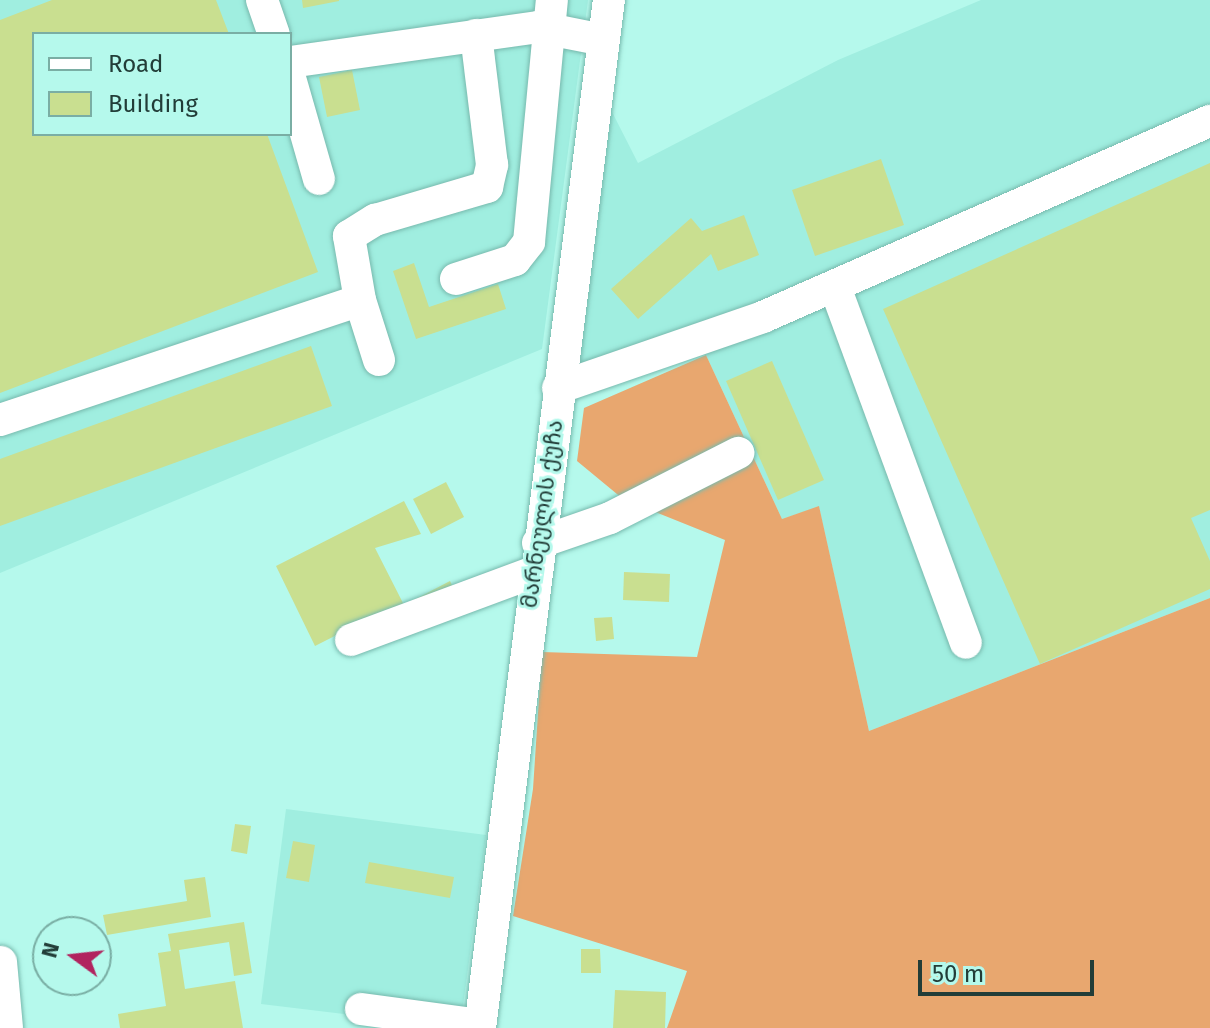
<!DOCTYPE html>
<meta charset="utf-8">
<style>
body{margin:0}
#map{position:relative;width:1210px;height:1028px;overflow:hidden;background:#b5f9ec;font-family:"Fira Sans","Noto Sans Georgian",sans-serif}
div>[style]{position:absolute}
.built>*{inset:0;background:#a0eee0}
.forest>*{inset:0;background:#e8a76f}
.building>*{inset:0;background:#c9df90}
.roads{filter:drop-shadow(0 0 2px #77b9ad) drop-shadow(0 0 2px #77b9ad)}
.minor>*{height:32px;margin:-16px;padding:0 16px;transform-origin:16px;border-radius:16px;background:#fff}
span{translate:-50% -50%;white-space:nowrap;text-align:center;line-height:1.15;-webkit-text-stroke:6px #b5f9ec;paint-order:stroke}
.street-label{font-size:22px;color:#223d38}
.legend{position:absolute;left:32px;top:32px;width:260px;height:104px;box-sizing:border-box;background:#b5f9ec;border:2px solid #7aaea4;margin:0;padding:10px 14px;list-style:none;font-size:24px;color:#223d38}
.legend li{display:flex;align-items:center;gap:16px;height:40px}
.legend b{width:40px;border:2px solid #7aaea4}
.north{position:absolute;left:32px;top:916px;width:80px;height:80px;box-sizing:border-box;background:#b5f9ec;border:2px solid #7aaea4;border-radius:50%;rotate:285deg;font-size:22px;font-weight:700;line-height:32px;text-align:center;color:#223d38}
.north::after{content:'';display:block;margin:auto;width:28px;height:36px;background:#b1245f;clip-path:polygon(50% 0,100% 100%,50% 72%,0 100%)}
.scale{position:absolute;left:918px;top:960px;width:176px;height:36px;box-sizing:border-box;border:4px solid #223d38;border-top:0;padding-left:10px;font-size:24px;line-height:28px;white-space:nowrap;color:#223d38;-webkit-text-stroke:6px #b5f9ec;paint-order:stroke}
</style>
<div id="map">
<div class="built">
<div style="clip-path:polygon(evenodd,0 0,588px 0,542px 349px,0 573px,0 0,34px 34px,290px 34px,290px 134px,34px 134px,34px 34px)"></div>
<div style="clip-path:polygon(981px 0,1210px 0,1210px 598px,869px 731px,819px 507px,782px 519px,706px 355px,577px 366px,608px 104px,638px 163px,838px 60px)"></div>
<div style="clip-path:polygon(286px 809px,486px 835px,460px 1028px,261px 1004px)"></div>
</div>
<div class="forest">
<div style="clip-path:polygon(706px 355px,782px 519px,819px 506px,869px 731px,1210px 598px,1210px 1028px,667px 1028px,687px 971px,513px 916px,533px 789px,542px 652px,697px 657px,725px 540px,623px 499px,577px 461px,584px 408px)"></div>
</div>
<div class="building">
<div style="clip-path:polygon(52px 0,216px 0,229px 34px,34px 34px,34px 134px,267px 134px,318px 272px,0 393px,0 20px)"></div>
<div style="clip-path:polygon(302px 0,339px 0,339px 1px,303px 8px)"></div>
<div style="clip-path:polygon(352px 70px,360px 110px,327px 117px,319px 77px)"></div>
<div style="clip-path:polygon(881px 159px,904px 225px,815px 256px,792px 190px)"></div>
<div style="clip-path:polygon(1210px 163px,1210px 510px,1191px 518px,1210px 561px,1210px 589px,1040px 664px,883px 309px)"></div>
<div style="clip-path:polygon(744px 215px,759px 255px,718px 271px,711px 254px,638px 319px,611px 289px,691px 218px,702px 231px)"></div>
<div style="clip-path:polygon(414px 263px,429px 307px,498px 284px,506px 309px,416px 339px,393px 271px)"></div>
<div style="clip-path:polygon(311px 346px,332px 406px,0 526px,0 459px)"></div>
<div style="clip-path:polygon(772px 361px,824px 480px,778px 500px,726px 381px)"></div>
<div style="clip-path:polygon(446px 482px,464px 517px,431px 534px,413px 499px)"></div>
<div style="clip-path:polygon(404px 501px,421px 534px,375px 548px,404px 605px,450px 581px,457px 595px,396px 626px,388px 609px,315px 646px,276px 566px)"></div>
<div style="clip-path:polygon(624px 572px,670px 574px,669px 602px,623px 600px)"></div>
<div style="clip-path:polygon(612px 617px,614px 639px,596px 641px,594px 618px)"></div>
<div style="clip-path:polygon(235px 824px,251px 826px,247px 854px,231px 851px)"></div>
<div style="clip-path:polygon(293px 841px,315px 845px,309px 882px,286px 878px)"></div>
<div style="clip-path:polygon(369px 862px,454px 877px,450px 898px,365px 883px)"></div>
<div style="clip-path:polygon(205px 877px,211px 917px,107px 935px,103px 915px,187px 901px,184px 880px)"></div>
<div style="clip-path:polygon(244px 922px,252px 973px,234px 976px,229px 942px,179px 950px,185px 989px,235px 981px,243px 1028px,120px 1028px,118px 1014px,166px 1006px,158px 953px,171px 951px,168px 934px)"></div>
<div style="clip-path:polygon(581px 949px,600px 949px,601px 973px,581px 973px)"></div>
<div style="clip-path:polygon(615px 990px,666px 992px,665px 1028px,613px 1028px)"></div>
</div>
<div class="roads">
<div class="minor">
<div style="left:262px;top:0;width:36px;rotate:71deg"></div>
<div style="left:290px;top:62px;width:250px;rotate:-8deg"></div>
<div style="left:538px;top:27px;width:66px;rotate:11.3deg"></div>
<div style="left:290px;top:78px;width:105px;rotate:74deg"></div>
<div style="left:456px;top:279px;width:62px;rotate:-17.9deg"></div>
<div style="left:515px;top:260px;width:23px;rotate:-52deg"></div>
<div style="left:529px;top:242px;width:243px;rotate:-84.6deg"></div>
<div style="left:835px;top:287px;width:379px;rotate:69.8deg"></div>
<div style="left:360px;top:300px;width:63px;rotate:72.4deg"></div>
<div style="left:558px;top:388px;width:217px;rotate:-19.1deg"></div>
<div style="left:763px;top:317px;width:488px;rotate:-23.7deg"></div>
<div style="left:0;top:420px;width:379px;rotate:-18.4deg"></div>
<div style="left:360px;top:300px;width:65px;rotate:-99.8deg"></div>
<div style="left:349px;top:236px;width:31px;rotate:-32deg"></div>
<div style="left:375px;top:220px;width:117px;rotate:-16.4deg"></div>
<div style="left:487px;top:187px;width:23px;rotate:-77deg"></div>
<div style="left:492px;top:165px;width:131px;rotate:-97deg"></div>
<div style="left:538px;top:543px;width:76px;rotate:-19.1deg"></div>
<div style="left:610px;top:518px;width:144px;rotate:-26.9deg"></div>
<div style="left:351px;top:640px;width:195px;rotate:-20.4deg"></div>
<div style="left:1px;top:962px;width:66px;rotate:84.8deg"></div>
<div style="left:361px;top:1009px;width:120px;rotate:7.7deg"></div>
<div style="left:480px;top:1028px;width:1036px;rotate:-82.85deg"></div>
</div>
</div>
<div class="street-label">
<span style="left:542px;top:514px;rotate:-82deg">მარნეულის ქუჩა</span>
</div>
<ul class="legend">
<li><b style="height:10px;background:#fff"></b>Road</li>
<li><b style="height:22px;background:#c9df90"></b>Building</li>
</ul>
<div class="north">N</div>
<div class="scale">50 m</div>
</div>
